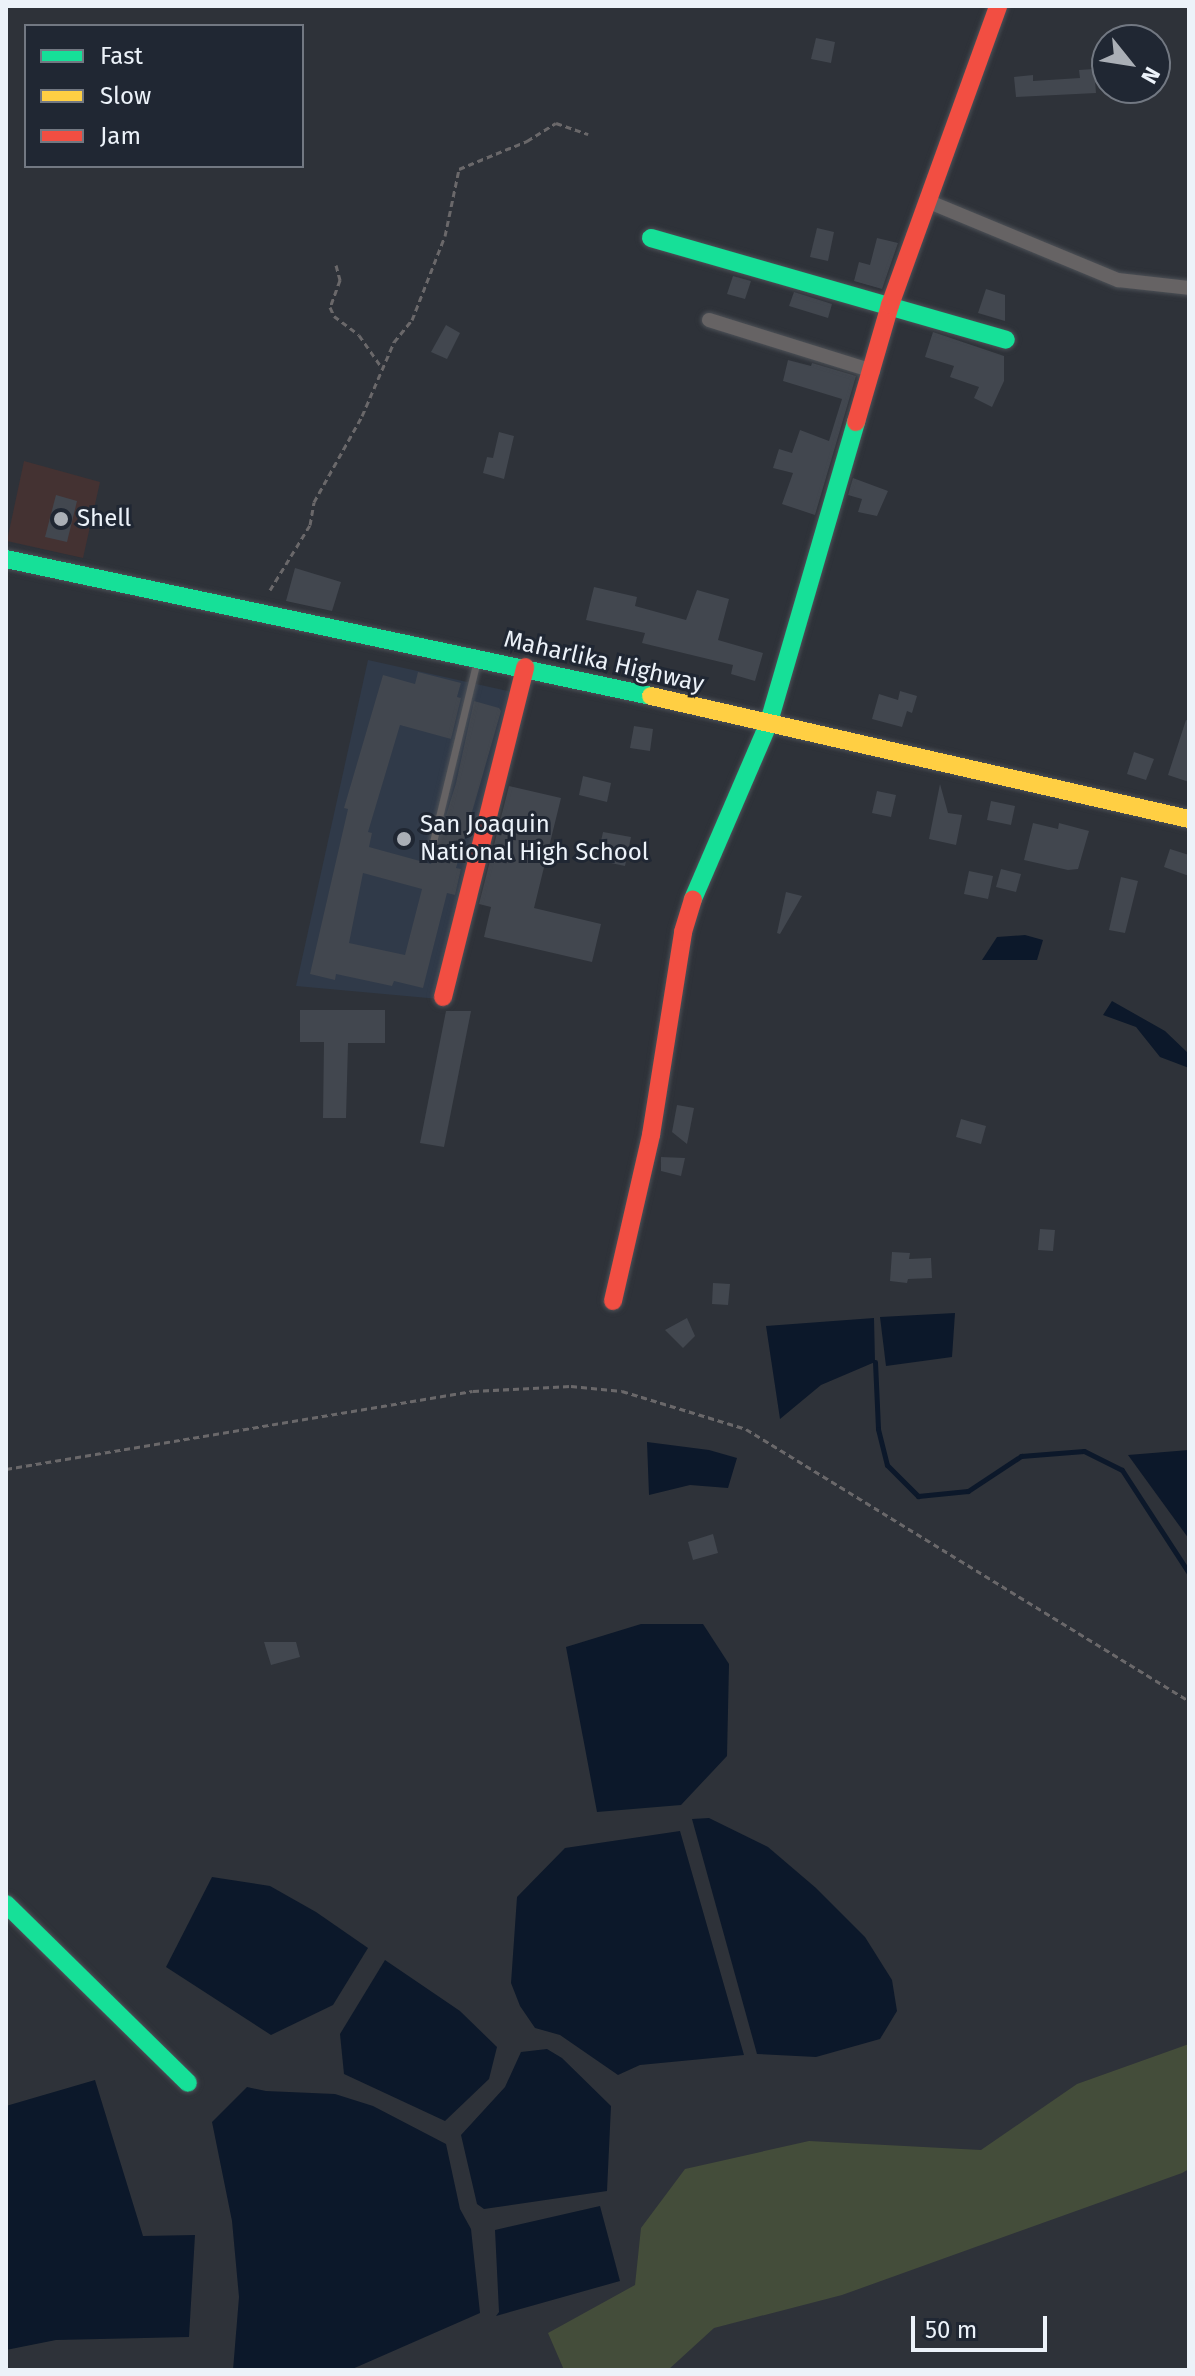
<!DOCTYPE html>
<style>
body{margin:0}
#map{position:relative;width:1195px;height:2376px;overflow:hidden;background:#2e3239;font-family:"Fira Sans",sans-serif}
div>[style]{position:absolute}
.commercial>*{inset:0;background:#443232}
.built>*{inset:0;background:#303a49}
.green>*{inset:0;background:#444d3a}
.water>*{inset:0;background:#0c182a}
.stream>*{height:5px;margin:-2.5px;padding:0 2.5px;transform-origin:2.5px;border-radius:2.5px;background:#0c182a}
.building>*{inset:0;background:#42474f}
.path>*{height:3px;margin-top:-1.5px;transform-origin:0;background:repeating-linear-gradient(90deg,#6a686a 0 6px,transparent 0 10px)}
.roads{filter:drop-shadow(0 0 2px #4d5157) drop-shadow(0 0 2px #4d5157)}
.lane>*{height:7px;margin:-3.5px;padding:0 3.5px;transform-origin:3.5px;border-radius:3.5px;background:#666364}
.street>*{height:14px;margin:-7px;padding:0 7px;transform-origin:7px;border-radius:7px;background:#666364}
.fast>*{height:18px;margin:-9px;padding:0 9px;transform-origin:9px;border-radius:9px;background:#16e098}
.slow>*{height:18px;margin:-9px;padding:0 9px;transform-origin:9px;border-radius:9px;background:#ffcf43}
.jam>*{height:18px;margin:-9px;padding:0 9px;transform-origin:9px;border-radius:9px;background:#f24e42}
.dots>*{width:22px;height:22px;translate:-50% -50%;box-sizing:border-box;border:4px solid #202733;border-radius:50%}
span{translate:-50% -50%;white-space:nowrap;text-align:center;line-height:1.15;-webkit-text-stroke:6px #202733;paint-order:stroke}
.poi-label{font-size:24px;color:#ecf2f9}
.left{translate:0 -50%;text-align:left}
.street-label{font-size:24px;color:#ecf2f9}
.frame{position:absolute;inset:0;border:8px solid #ecf2f9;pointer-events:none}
.legend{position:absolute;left:24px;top:24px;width:280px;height:144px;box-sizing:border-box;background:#202733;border:2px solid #727882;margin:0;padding:10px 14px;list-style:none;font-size:24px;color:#ecf2f9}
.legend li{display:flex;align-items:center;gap:16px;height:40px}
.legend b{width:40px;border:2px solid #727882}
.north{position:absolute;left:1091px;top:24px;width:80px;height:80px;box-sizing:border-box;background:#202733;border:2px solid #727882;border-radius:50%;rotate:120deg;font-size:22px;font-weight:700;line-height:32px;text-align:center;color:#ecf2f9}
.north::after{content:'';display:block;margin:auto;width:28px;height:36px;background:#aaafb6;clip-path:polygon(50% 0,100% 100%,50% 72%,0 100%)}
.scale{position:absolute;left:911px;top:2316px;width:136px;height:36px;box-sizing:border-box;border:4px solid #ecf2f9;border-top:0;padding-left:10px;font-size:24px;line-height:28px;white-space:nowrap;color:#ecf2f9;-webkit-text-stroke:6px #202733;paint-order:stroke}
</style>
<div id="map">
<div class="commercial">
<div style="clip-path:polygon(24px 461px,100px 482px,83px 558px,7px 541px)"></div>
</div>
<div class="built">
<div style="clip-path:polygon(368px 660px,517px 693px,439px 999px,296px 986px)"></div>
</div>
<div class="green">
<div style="clip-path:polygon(1189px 2044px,1189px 2169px,1182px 2173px,842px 2295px,714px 2328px,668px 2370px,564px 2370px,548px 2333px,635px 2285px,641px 2228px,685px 2169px,809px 2141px,981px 2150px,1077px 2084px)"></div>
</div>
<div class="water">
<div style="clip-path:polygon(1025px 935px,1043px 940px,1037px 960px,982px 960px,997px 937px)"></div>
<div style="clip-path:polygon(1112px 1001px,1165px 1031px,1189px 1054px,1189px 1068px,1160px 1057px,1136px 1027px,1103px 1015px)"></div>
<div style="clip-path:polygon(955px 1313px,952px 1357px,886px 1366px,880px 1317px)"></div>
<div style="clip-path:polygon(874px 1318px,875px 1362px,821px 1385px,780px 1419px,766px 1326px)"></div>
<div style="clip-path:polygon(647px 1442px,709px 1450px,737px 1458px,728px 1488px,690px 1485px,649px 1495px)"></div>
<div style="clip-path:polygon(1189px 1450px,1189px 1539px,1128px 1455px)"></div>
<div style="clip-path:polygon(641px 1624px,703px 1624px,729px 1664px,727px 1756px,681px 1805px,597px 1812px,566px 1647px)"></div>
<div style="clip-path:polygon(709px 1818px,768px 1847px,816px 1888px,865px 1937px,892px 1980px,897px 2011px,880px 2039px,816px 2057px,757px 2054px,692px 1819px)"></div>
<div style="clip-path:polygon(680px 1831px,744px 2055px,640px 2065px,618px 2075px,560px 2035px,535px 2028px,520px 2006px,511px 1983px,517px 1897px,565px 1848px)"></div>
<div style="clip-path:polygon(212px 1877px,270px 1886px,316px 1912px,368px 1948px,333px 2005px,271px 2035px,166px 1967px)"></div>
<div style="clip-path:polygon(385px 1960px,460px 2011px,497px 2047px,489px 2079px,445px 2121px,344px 2074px,340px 2034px)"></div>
<div style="clip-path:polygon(547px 2049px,562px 2058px,611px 2106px,607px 2191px,484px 2209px,477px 2204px,461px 2135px,505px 2087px,521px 2052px)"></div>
<div style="clip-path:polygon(95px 2080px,143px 2236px,195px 2235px,189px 2337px,56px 2340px,6px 2350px,6px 2106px)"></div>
<div style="clip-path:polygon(247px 2087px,266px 2091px,335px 2094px,373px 2106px,446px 2144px,460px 2209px,471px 2229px,480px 2313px,350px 2370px,233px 2370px,239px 2297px,232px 2221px,212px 2122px)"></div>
<div style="clip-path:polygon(600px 2206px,620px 2281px,496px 2316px,499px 2312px,495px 2230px)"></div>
</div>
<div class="stream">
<div style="left:875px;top:1362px;width:67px;rotate:87.4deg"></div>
<div style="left:878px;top:1429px;width:37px;rotate:76deg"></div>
<div style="left:887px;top:1465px;width:44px;rotate:45deg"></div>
<div style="left:918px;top:1496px;width:50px;rotate:-5.7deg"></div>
<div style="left:968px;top:1491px;width:64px;rotate:-33.4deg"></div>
<div style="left:1021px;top:1456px;width:63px;rotate:-4.5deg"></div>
<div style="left:1084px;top:1451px;width:42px;rotate:26.6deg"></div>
<div style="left:1122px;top:1470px;width:123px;rotate:57deg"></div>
</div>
<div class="building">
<div style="clip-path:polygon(816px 38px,835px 42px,831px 63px,811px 59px)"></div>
<div style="clip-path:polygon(1094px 69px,1096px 93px,1016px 97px,1014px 77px,1033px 75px,1033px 81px,1080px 78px,1079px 70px)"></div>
<div style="clip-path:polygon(817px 228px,834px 232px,828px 261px,810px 257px)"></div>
<div style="clip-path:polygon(877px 238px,898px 243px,882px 289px,854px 281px,859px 262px,870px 265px)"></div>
<div style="clip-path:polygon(733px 276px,751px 281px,745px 299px,727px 294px)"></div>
<div style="clip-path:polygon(986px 289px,1005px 295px,1005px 321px,978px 313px)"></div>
<div style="clip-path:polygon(794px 292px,832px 304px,828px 318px,789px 306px)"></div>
<div style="clip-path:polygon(446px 325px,460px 333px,447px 359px,431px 352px)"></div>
<div style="clip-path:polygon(933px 332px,1004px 356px,1004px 381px,992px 407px,974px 398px,979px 387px,950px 377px,954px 366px,925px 357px)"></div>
<div style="clip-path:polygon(788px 360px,811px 366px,812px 363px,856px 376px,815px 515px,782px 504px,793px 473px,773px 468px,779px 449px,792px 453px,800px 430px,829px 441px,842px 399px,783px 381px)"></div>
<div style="clip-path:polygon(499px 432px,514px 436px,504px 479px,483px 473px,487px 457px,493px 458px)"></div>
<div style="clip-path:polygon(853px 478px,888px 491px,877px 516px,858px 512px,862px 499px,848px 495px)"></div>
<div style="clip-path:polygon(56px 495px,77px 501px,67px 542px,45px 537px)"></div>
<div style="clip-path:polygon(295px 568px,341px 582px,332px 611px,286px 601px)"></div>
<div style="clip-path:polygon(594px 587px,637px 597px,635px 606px,686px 620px,697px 590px,729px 599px,718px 640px,763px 653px,755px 681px,731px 674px,733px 665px,642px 643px,645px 633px,586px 620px)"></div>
<div style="clip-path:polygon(evenodd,418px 672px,461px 683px,457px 697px,461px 698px,451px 739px,400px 725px,368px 832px,372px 833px,369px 847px,431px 864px,456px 783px,474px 701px,499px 708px,501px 711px,456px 868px,461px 869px,455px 895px,447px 893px,423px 988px,394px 981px,392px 986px,336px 974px,335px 980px,310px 974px,348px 809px,344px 808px,383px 675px,415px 684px,418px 672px,363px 873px,422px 889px,405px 955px,349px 943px,363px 873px)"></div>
<div style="clip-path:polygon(900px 691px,917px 696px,912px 713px,907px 711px,902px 727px,872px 719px,879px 694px,898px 700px)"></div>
<div style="clip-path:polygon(1186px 720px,1189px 721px,1189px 782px,1168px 775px)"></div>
<div style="clip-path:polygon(634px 726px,653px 729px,650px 751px,630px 748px)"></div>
<div style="clip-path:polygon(1134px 752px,1154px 759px,1146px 780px,1127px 774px)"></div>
<div style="clip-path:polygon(583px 776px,611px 783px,607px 802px,579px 795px)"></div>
<div style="clip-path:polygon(940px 784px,948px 813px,962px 815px,956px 845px,929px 839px)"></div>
<div style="clip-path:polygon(509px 786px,561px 798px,534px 908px,601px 924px,592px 962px,484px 937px,491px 907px,479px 904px)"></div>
<div style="clip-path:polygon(877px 791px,896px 795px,891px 817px,872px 813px)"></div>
<div style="clip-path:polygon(991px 801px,1015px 806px,1011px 825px,987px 820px)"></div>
<div style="clip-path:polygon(1033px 823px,1058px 829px,1059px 823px,1089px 831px,1078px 869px,1068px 870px,1024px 860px)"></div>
<div style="clip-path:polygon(603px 832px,631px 837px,625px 866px,597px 860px)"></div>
<div style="clip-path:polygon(1170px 849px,1189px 855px,1189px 876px,1164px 867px)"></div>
<div style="clip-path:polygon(1001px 869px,1021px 874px,1016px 892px,996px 887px)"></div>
<div style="clip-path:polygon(969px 871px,993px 876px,988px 899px,964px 894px)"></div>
<div style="clip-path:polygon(1121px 877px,1138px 881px,1125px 933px,1109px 930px)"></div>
<div style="clip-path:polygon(786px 892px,802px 896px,780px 934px,777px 933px)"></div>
<div style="clip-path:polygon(300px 1010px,385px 1010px,385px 1043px,348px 1043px,346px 1118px,323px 1118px,324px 1042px,300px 1042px)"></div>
<div style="clip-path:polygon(446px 1011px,471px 1011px,444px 1147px,420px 1143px)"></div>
<div style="clip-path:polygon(677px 1105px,694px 1108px,687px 1144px,672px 1132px)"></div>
<div style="clip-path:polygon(961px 1119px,986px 1126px,981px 1144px,956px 1137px)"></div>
<div style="clip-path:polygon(661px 1157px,685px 1158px,681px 1176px,661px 1171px)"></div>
<div style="clip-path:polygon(1040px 1229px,1055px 1230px,1053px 1251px,1038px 1250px)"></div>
<div style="clip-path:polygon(892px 1252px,910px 1253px,909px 1259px,931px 1258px,932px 1278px,908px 1279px,907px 1283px,890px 1281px)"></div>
<div style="clip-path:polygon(713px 1283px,730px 1284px,728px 1305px,712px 1304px)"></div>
<div style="clip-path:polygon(687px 1318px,695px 1336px,683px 1348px,665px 1330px)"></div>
<div style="clip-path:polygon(713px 1534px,718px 1553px,693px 1560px,688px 1542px)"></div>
<div style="clip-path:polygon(264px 1642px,296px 1642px,300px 1657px,271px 1665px)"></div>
</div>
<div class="path">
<div style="left:336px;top:265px;width:16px;rotate:75deg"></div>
<div style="left:340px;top:280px;width:29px;rotate:110deg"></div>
<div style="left:330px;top:307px;width:10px;rotate:66deg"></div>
<div style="left:334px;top:316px;width:31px;rotate:37deg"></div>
<div style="left:359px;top:335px;width:38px;rotate:55deg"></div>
<div style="left:270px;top:590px;width:76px;rotate:-58.4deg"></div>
<div style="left:310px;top:525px;width:23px;rotate:-80deg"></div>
<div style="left:314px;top:502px;width:98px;rotate:-60.8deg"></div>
<div style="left:362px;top:416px;width:81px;rotate:-66.6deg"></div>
<div style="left:394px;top:342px;width:28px;rotate:-51deg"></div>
<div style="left:412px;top:320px;width:90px;rotate:-68.6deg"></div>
<div style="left:445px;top:236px;width:68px;rotate:-78.2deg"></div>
<div style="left:459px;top:169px;width:74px;rotate:-22.4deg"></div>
<div style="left:527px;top:141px;width:34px;rotate:-32deg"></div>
<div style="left:556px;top:123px;width:34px;rotate:19deg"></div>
<div style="left:6px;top:1469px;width:473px;rotate:-9.5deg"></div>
<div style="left:473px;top:1391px;width:98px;rotate:-2.9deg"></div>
<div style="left:571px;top:1386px;width:51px;rotate:5.6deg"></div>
<div style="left:622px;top:1391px;width:130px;rotate:17deg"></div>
<div style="left:746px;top:1429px;width:520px;rotate:31.55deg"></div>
</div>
<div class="roads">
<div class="lane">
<div style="left:433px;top:842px;width:187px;rotate:-76.4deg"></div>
</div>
<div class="street">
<div style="left:927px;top:201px;width:207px;rotate:22.5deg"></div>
<div style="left:1118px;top:280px;width:71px;rotate:6.4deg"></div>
<div style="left:709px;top:320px;width:172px;rotate:17.3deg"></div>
</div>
<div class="fast">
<div style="left:651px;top:238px;width:369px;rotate:16deg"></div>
<div style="left:6px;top:559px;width:659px;rotate:11.99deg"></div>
<div style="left:693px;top:899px;width:189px;rotate:-66.7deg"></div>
<div style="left:768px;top:725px;width:316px;rotate:-73.8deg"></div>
<div style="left:6px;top:1904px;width:255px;rotate:44.5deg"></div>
</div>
<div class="slow">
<div style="left:651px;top:696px;width:552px;rotate:12.88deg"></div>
</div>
<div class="jam">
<div style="left:856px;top:422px;width:122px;rotate:-73.8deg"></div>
<div style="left:890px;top:305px;width:318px;rotate:-70.1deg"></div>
<div style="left:443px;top:997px;width:340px;rotate:-76deg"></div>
<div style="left:613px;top:1301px;width:170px;rotate:-77.1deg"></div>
<div style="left:651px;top:1135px;width:206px;rotate:-81deg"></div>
<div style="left:683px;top:932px;width:34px;rotate:-73deg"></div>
</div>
</div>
<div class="dots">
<div style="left:61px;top:519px;background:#aaafb6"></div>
<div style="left:404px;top:839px;background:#aaafb6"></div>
</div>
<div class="poi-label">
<span class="left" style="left:77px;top:519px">Shell</span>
<span class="left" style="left:420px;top:839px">San Joaquin<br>National High School</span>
</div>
<div class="street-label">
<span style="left:604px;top:662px;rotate:13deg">Maharlika Highway</span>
</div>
<div class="frame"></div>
<ul class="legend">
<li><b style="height:10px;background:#16e098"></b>Fast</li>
<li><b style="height:10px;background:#ffcf43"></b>Slow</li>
<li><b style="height:10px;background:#f24e42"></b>Jam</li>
</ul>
<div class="north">N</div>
<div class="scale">50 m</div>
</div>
